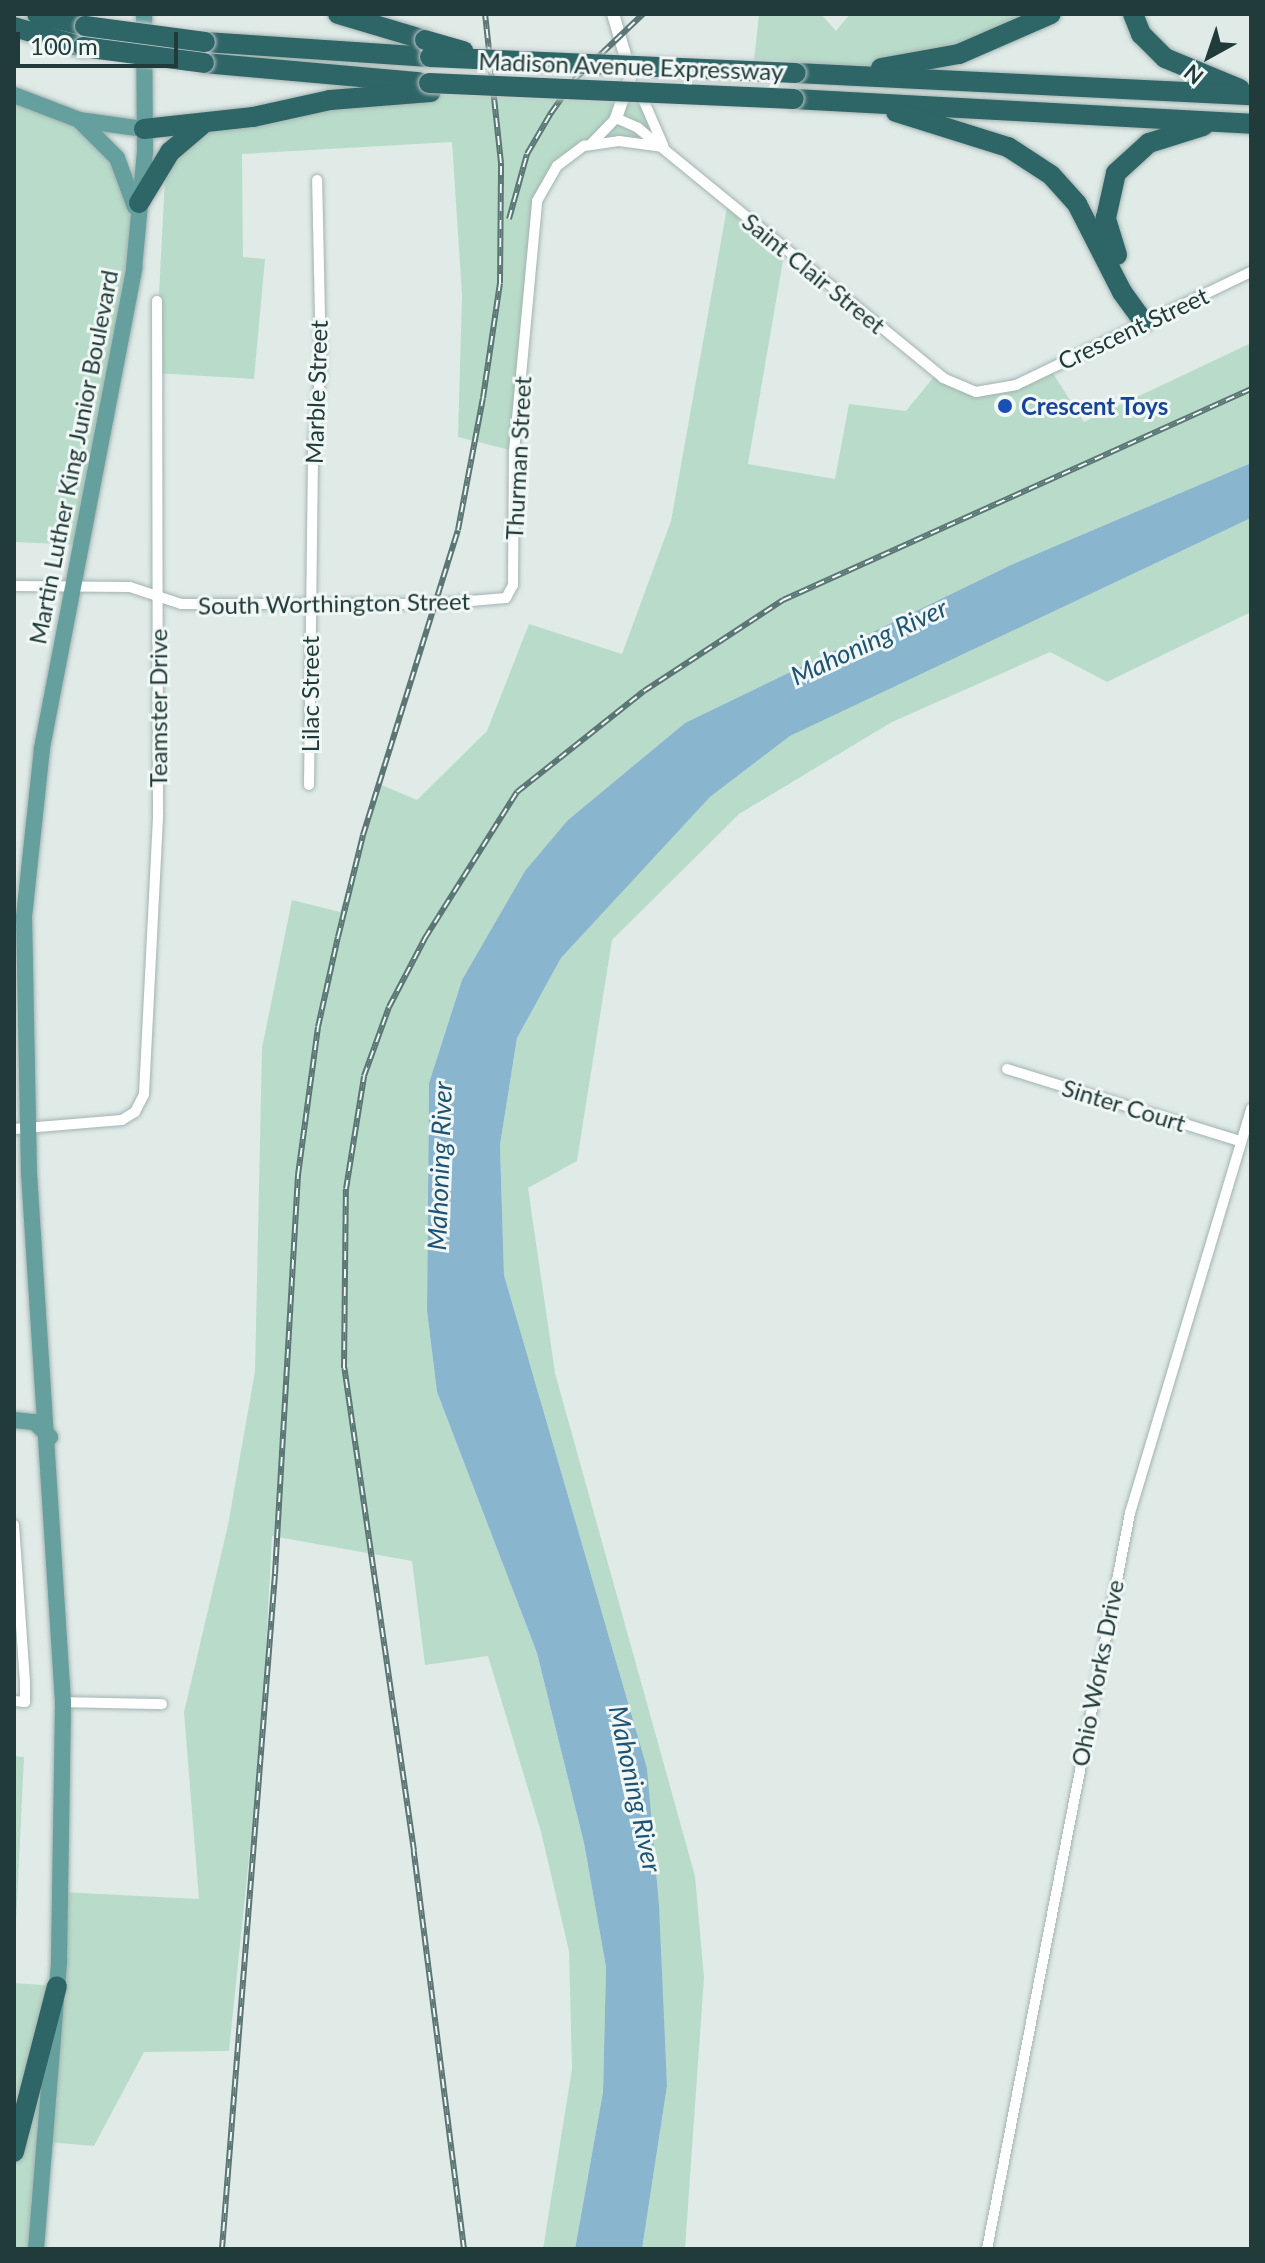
<!DOCTYPE html>
<style>
body{margin:0}
#map{position:relative;width:1265px;height:2263px;overflow:hidden;background:#e0ebe8;font-family:Lato,sans-serif}
div>[style]{position:absolute}
.green>*{inset:0;background:#b9dcca}
.water>*{inset:0;background:#89b5cf}
.roads{filter:drop-shadow(0 0 2px #a3b3b0) drop-shadow(0 0 2px #a3b3b0)}
.minor>*{height:10px;margin:-5px;padding:0 5px;transform-origin:5px;border-radius:5px;background:#fff}
.tertiary>*{height:12px;margin:-6px;padding:0 6px;transform-origin:6px;border-radius:6px;background:#fff}
.primary>*{height:16px;margin:-8px;padding:0 8px;transform-origin:8px;border-radius:8px;background:#659f9e}
.motorway>*{height:20px;margin:-10px;padding:0 10px;transform-origin:10px;border-radius:10px;background:#2e6566}
.rail>*{height:6px;margin-top:-3px;transform-origin:0;background:repeating-linear-gradient(90deg,#f0f7f5 0 9px,#5b7675 0 18px);box-sizing:border-box;border-block:2px solid #5b7675}
.bridges{filter:drop-shadow(0 0 2px #c1c8c8) drop-shadow(0 0 2px #c1c8c8)}
.motorway-bridge>*{height:20px;margin:-10px;padding:0 10px;transform-origin:10px;border-radius:10px;background:#2e6566}
.dots>*{width:22px;height:22px;translate:-50% -50%;box-sizing:border-box;border:4px solid #f0f7f5;border-radius:50%}
span{translate:-50% -50%;white-space:nowrap;text-align:center;line-height:1.15;-webkit-text-stroke:6px #f0f7f5;paint-order:stroke}
.street-label{font-size:24px;color:#213b3a}
.transit-label{font-size:24px;color:#164399;font-weight:700}
.left{translate:0 -50%;text-align:left}
.water-label{font-size:26px;color:#1d5375;font-style:italic}
.frame{position:absolute;inset:0;border:16px solid #213b3a;pointer-events:none}
.north{position:absolute;left:1169px;top:16px;width:80px;height:80px;-webkit-text-stroke:6px #f0f7f5;paint-order:stroke;rotate:220deg;font-size:22px;font-weight:700;line-height:32px;text-align:center;color:#213b3a}
.north::after{content:'';display:block;margin:auto;width:28px;height:36px;background:#213b3a;clip-path:polygon(50% 0,100% 100%,50% 72%,0 100%)}
.scale{position:absolute;left:16px;top:32px;width:162px;height:36px;box-sizing:border-box;border:4px solid #213b3a;border-top:0;padding-left:10px;font-size:24px;line-height:28px;white-space:nowrap;color:#213b3a;-webkit-text-stroke:6px #f0f7f5;paint-order:stroke}
</style>
<div id="map">
<div class="green">
<div style="clip-path:polygon(759px 14px,821px 14px,836px 31px,850px 14px,1035px 14px,1011px 36px,836px 75px,753px 71px)"></div>
<div style="clip-path:polygon(631px 75px,664px 147px,633px 142px,584px 146px,543px 187px,514px 451px,458px 437px,462px 295px,452px 142px,242px 154px,243px 257px,265px 259px,254px 379px,155px 373px,166px 157px,192px 131px,330px 100px,504px 89px,625px 93px)"></div>
<div style="clip-path:polygon(14px 95px,64px 115px,108px 145px,138px 219px,81px 545px,14px 542px)"></div>
<div style="clip-path:polygon(728px 202px,785px 249px,748px 464px,835px 479px,849px 404px,906px 411px,937px 373px,986px 393px,1049px 367px,1084px 422px,1251px 343px,1251px 463px,1013px 564px,685px 723px,568px 820px,462px 980px,429px 1083px,427px 1311px,437px 1392px,537px 1653px,584px 1843px,606px 1967px,603px 2092px,575px 2249px,543px 2249px,572px 2069px,569px 1951px,541px 1832px,488px 1656px,425px 1665px,412px 1561px,272px 1536px,261px 1742px,229px 2051px,144px 2052px,94px 2146px,47px 2142px,36px 2249px,14px 2249px,14px 1983px,57px 1986px,61px 1892px,199px 1899px,184px 1712px,228px 1525px,255px 1371px,262px 1048px,292px 900px,340px 912px,377px 783px,417px 800px,487px 731px,529px 624px,622px 654px,671px 521px)"></div>
<div style="clip-path:polygon(1251px 518px,1251px 612px,1107px 682px,1050px 652px,892px 722px,739px 814px,612px 940px,577px 1161px,528px 1188px,555px 1373px,695px 1876px,704px 1977px,685px 2249px,642px 2249px,667px 2086px,647px 1768px,504px 1275px,500px 1145px,517px 1038px,561px 958px,710px 797px,790px 736px)"></div>
<div style="clip-path:polygon(14px 1756px,24px 1757px,14px 1966px)"></div>
</div>
<div class="water">
<div style="clip-path:polygon(1251px 463px,1251px 518px,790px 736px,710px 797px,561px 958px,517px 1038px,500px 1145px,504px 1275px,647px 1768px,659px 1906px,667px 2086px,642px 2249px,575px 2249px,603px 2092px,606px 1967px,584px 1843px,537px 1653px,437px 1392px,427px 1311px,429px 1083px,462px 980px,525px 871px,568px 820px,685px 723px,1013px 564px)"></div>
</div>
<div class="roads">
<div class="minor">
<div style="left:639px;top:90px;width:60px;rotate:66.4deg"></div>
<div style="left:591px;top:144px;width:36px;rotate:-46deg"></div>
<div style="left:616px;top:118px;width:24px;rotate:24deg"></div>
<div style="left:638px;top:128px;width:394px;rotate:39.3deg"></div>
<div style="left:943px;top:378px;width:36px;rotate:23deg"></div>
<div style="left:976px;top:392px;width:41px;rotate:-9.9deg"></div>
<div style="left:1016px;top:385px;width:261px;rotate:-25.7deg"></div>
<div style="left:14px;top:586px;width:116px;rotate:0.5deg"></div>
<div style="left:130px;top:587px;width:54px;rotate:18.4deg"></div>
<div style="left:181px;top:604px;width:255px"></div>
<div style="left:436px;top:604px;width:70px;rotate:-4.9deg"></div>
<div style="left:506px;top:598px;width:15px;rotate:-62deg"></div>
<div style="left:513px;top:585px;width:134px;rotate:-89.6deg"></div>
<div style="left:514px;top:451px;width:251px;rotate:-84.7deg"></div>
<div style="left:537px;top:201px;width:40px;rotate:-60.3deg"></div>
<div style="left:557px;top:166px;width:34px;rotate:-37deg"></div>
<div style="left:584px;top:146px;width:35px;rotate:-8deg"></div>
<div style="left:619px;top:141px;width:45px;rotate:7.6deg"></div>
<div style="left:309px;top:785px;width:331px;rotate:-89.3deg"></div>
<div style="left:313px;top:454px;width:89px;rotate:-84.9deg"></div>
<div style="left:321px;top:365px;width:185px;rotate:-91.2deg"></div>
<div style="left:1007px;top:1069px;width:244px;rotate:17.2deg"></div>
<div style="left:14px;top:1129px;width:108px;rotate:-4.8deg"></div>
<div style="left:122px;top:1120px;width:15px;rotate:-32deg"></div>
<div style="left:135px;top:1112px;width:20px;rotate:-63deg"></div>
<div style="left:144px;top:1094px;width:279px;rotate:-87.1deg"></div>
<div style="left:158px;top:815px;width:514px;rotate:-90.11deg"></div>
<div style="left:14px;top:1525px;width:159px;rotate:86deg"></div>
<div style="left:25px;top:1684px;width:18px;rotate:90deg"></div>
<div style="left:25px;top:1702px;width:11px;rotate:-175deg"></div>
<div style="left:63px;top:1702px;width:99px;rotate:1.2deg"></div>
<div style="left:987px;top:2249px;width:750px;rotate:-79deg"></div>
<div style="left:1130px;top:1513px;width:422px;rotate:-73.3deg"></div>
</div>
<div class="tertiary">
<div style="left:613px;top:14px;width:64px;rotate:73.6deg"></div>
<div style="left:631px;top:75px;width:46px;rotate:109.2deg"></div>
</div>
<div class="primary">
<div style="left:14px;top:95px;width:70px;rotate:21deg"></div>
<div style="left:79px;top:120px;width:66px;rotate:7.9deg"></div>
<div style="left:80px;top:121px;width:52px;rotate:45deg"></div>
<div style="left:117px;top:158px;width:52px;rotate:69.8deg"></div>
<div style="left:14px;top:1420px;width:20px;rotate:6deg"></div>
<div style="left:34px;top:1422px;width:22px;rotate:43deg"></div>
<div style="left:36px;top:2249px;width:290px;rotate:-85.4deg"></div>
<div style="left:59px;top:1960px;width:258px;rotate:-89.1deg"></div>
<div style="left:63px;top:1702px;width:529px;rotate:-93.68deg"></div>
<div style="left:29px;top:1174px;width:257px;rotate:-91.1deg"></div>
<div style="left:24px;top:917px;width:170px;rotate:-83.9deg"></div>
<div style="left:42px;top:748px;width:489px;rotate:-79.1deg"></div>
<div style="left:134px;top:268px;width:117px;rotate:-84.6deg"></div>
<div style="left:145px;top:152px;width:138px;rotate:-90.4deg"></div>
</div>
<div class="motorway">
<div style="left:37px;top:14px;width:49px;rotate:14deg"></div>
<div style="left:338px;top:14px;width:91px;rotate:16.6deg"></div>
<div style="left:1133px;top:14px;width:22px;rotate:68deg"></div>
<div style="left:1141px;top:34px;width:34px;rotate:45deg"></div>
<div style="left:1165px;top:58px;width:81px;rotate:22.5deg"></div>
<div style="left:14px;top:27px;width:72px;rotate:16.2deg"></div>
<div style="left:205px;top:42px;width:225px;rotate:3.8deg"></div>
<div style="left:204px;top:63px;width:216px;rotate:5.1deg"></div>
<div style="left:881px;top:68px;width:79px;rotate:-10.2deg"></div>
<div style="left:959px;top:54px;width:100px;rotate:-23.5deg"></div>
<div style="left:796px;top:73px;width:456px;rotate:2.8deg"></div>
<div style="left:794px;top:99px;width:458px;rotate:3.1deg"></div>
<div style="left:896px;top:112px;width:117px;rotate:17.4deg"></div>
<div style="left:1008px;top:147px;width:51px;rotate:33.1deg"></div>
<div style="left:1051px;top:175px;width:39px;rotate:48deg"></div>
<div style="left:1077px;top:204px;width:99px;rotate:62.9deg"></div>
<div style="left:1122px;top:292px;width:37px;rotate:54deg"></div>
<div style="left:144px;top:129px;width:110px;rotate:-6.3deg"></div>
<div style="left:253px;top:117px;width:79px;rotate:-12.4deg"></div>
<div style="left:330px;top:100px;width:101px;rotate:-4.5deg"></div>
<div style="left:139px;top:203px;width:60px;rotate:-58.7deg"></div>
<div style="left:170px;top:152px;width:43px;rotate:-40.3deg"></div>
<div style="left:1117px;top:255px;width:39px;rotate:-107deg"></div>
<div style="left:1106px;top:218px;width:46px;rotate:-77.5deg"></div>
<div style="left:1116px;top:173px;width:45px;rotate:-42.3deg"></div>
<div style="left:1149px;top:143px;width:57px;rotate:-17.5deg"></div>
<div style="left:14px;top:2152px;width:171px;rotate:-75.5deg"></div>
</div>
</div>
<div class="rail">
<div style="left:509px;top:219px;width:67px;rotate:-74.5deg"></div>
<div style="left:527px;top:154px;width:48px;rotate:-59.7deg"></div>
<div style="left:551px;top:113px;width:43px;rotate:-54.5deg"></div>
<div style="left:576px;top:78px;width:93px;rotate:-43.7deg"></div>
<div style="left:222px;top:2249px;width:677px;rotate:-85.51deg"></div>
<div style="left:275px;top:1574px;width:400px;rotate:-86.7deg"></div>
<div style="left:298px;top:1175px;width:149px;rotate:-82.3deg"></div>
<div style="left:318px;top:1027px;width:92px;rotate:-77.5deg"></div>
<div style="left:338px;top:937px;width:105px;rotate:-76.2deg"></div>
<div style="left:363px;top:835px;width:319px;rotate:-72.7deg"></div>
<div style="left:458px;top:530px;width:134px;rotate:-79.3deg"></div>
<div style="left:483px;top:398px;width:116px;rotate:-81.6deg"></div>
<div style="left:500px;top:283px;width:120px;rotate:-89.5deg"></div>
<div style="left:501px;top:163px;width:150px;rotate:-96.1deg"></div>
<div style="left:464px;top:2249px;width:401px;rotate:-97.2deg"></div>
<div style="left:414px;top:1851px;width:488px;rotate:-98.2deg"></div>
<div style="left:344px;top:1368px;width:179px;rotate:-89.4deg"></div>
<div style="left:346px;top:1189px;width:114px;rotate:-80.9deg"></div>
<div style="left:364px;top:1076px;width:73px;rotate:-70.1deg"></div>
<div style="left:389px;top:1007px;width:78px;rotate:-62.4deg"></div>
<div style="left:425px;top:938px;width:173px;rotate:-57.8deg"></div>
<div style="left:517px;top:792px;width:162px;rotate:-38.5deg"></div>
<div style="left:644px;top:691px;width:166px;rotate:-33.2deg"></div>
<div style="left:783px;top:600px;width:513px;rotate:-24.27deg"></div>
</div>
<div class="bridges">
<div class="motorway-bridge">
<div style="left:85px;top:26px;width:121px;rotate:7.6deg"></div>
<div style="left:425px;top:40px;width:40px;rotate:16deg"></div>
<div style="left:83px;top:47px;width:122px;rotate:7.5deg"></div>
<div style="left:430px;top:57px;width:366px;rotate:2.5deg"></div>
<div style="left:429px;top:83px;width:365px;rotate:2.5deg"></div>
</div>
</div>
<div class="dots">
<div style="left:1005px;top:406px;background:#1a4fb4"></div>
</div>
<div class="street-label">
<span style="left:631px;top:66px;rotate:2deg">Madison Avenue Expressway</span>
<span style="left:814px;top:273px;rotate:39deg">Saint Clair Street</span>
<span style="left:1133px;top:328px;rotate:-25deg">Crescent Street</span>
<span style="left:316px;top:392px;rotate:-88deg">Marble Street</span>
<span style="left:73px;top:457px;rotate:-79deg">Martin Luther King Junior Boulevard</span>
<span style="left:518px;top:458px;rotate:-87deg">Thurman Street</span>
<span style="left:334px;top:603px;rotate:-1deg">South Worthington Street</span>
<span style="left:310px;top:694px;rotate:-90deg">Lilac Street</span>
<span style="left:158px;top:708px;rotate:-90deg">Teamster Drive</span>
<span style="left:1124px;top:1105px;rotate:17deg">Sinter Court</span>
<span style="left:1097px;top:1673px;rotate:-79deg">Ohio Works Drive</span>
</div>
<div class="transit-label">
<span class="left" style="left:1021px;top:406px">Crescent Toys</span>
</div>
<div class="water-label">
<span style="left:869px;top:642px;rotate:-25deg">Mahoning River</span>
<span style="left:440px;top:1166px;rotate:-88deg">Mahoning River</span>
<span style="left:635px;top:1789px;rotate:78deg">Mahoning River</span>
</div>
<div class="frame"></div>
<div class="north">N</div>
<div class="scale">100 m</div>
</div>
